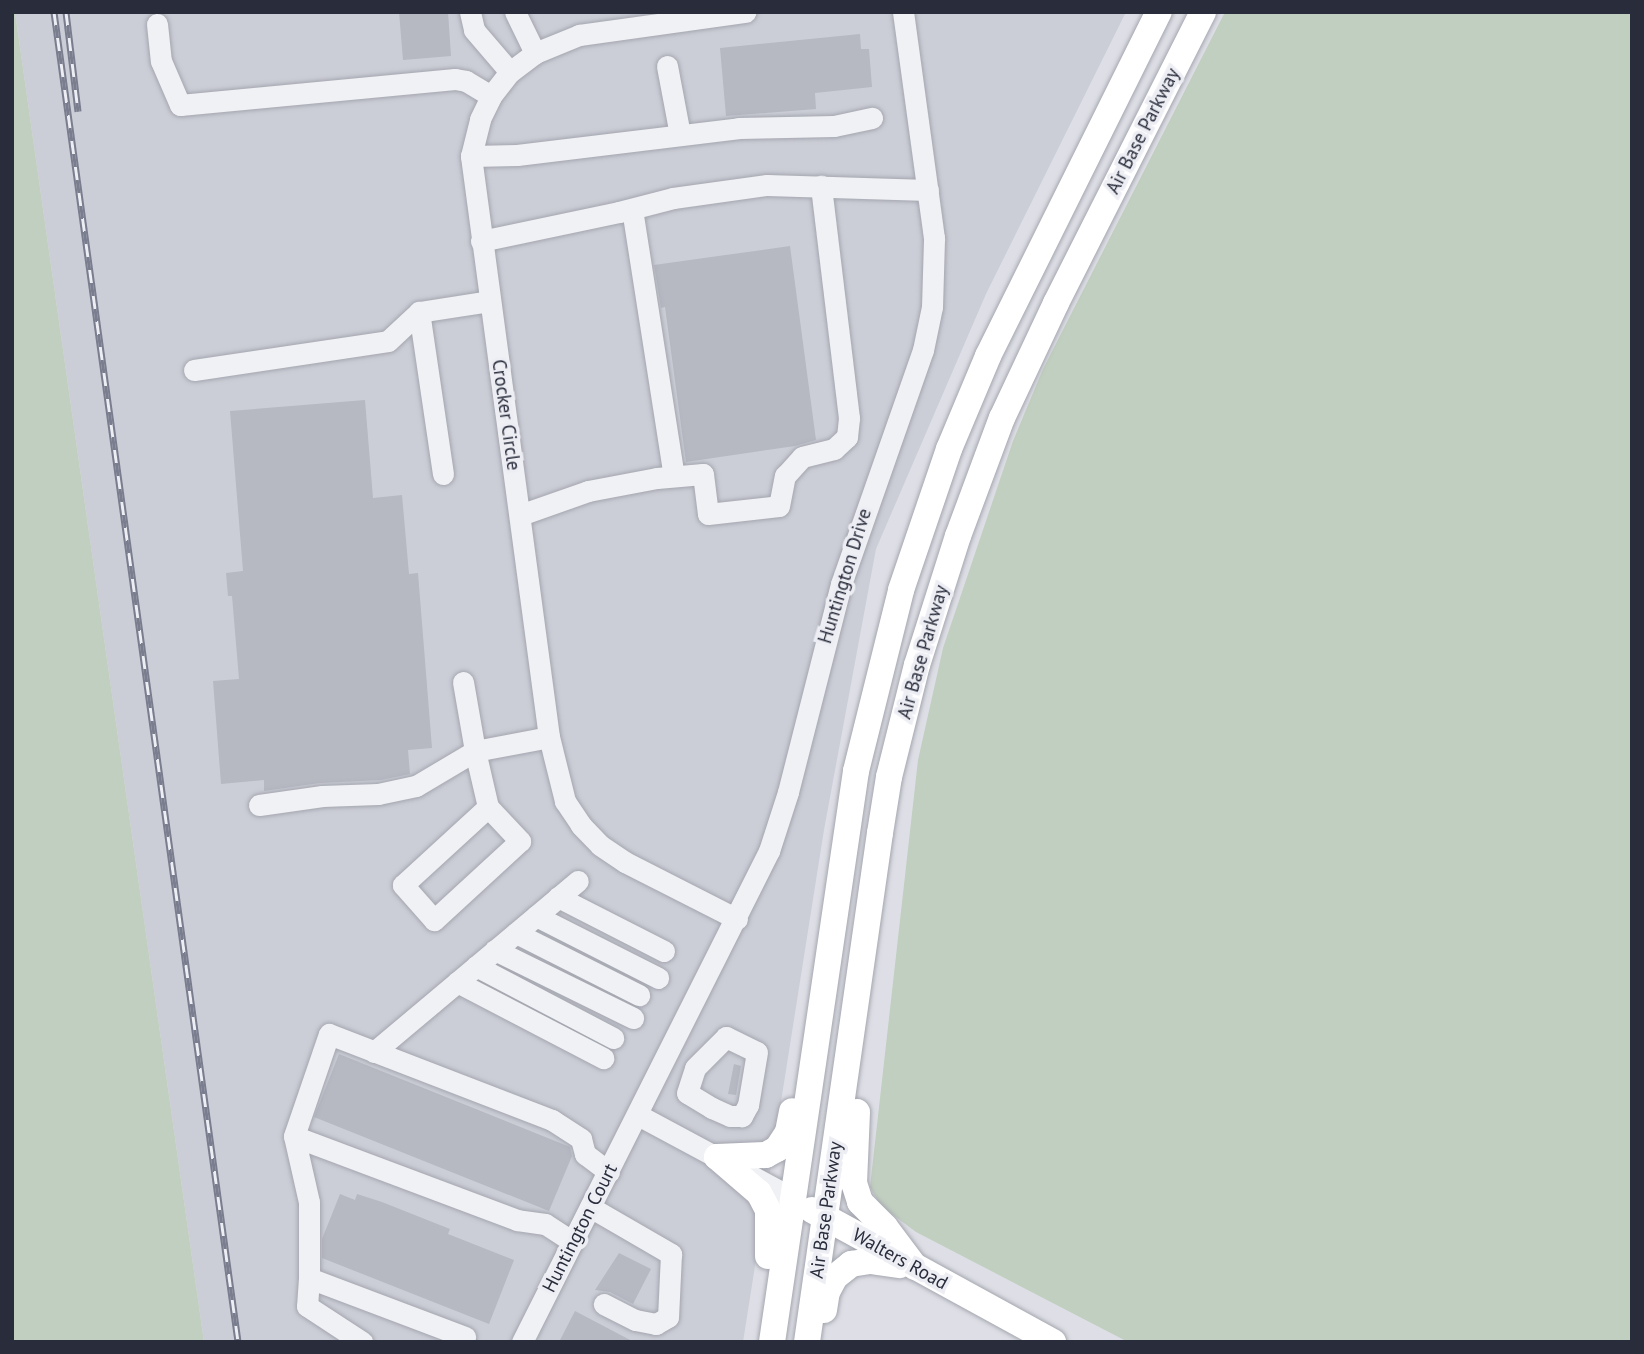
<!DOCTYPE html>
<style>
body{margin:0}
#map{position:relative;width:1644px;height:1354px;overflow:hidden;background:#dedfe6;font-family:"PT Sans",sans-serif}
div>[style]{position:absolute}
.built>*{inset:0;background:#ccced7}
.green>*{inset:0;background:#c1cfc0}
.building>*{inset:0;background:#b6b8c2}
.roads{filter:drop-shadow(0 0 2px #a4a6af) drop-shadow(0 0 2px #a4a6af)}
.minor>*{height:21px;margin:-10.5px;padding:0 10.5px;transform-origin:10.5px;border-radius:10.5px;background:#f0f1f5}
.major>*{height:26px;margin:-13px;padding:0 13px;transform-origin:13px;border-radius:13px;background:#fff}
.rail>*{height:7px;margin-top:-3.5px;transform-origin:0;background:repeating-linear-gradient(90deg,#edeef4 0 13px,#797d8e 0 26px);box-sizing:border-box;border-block:2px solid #797d8e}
span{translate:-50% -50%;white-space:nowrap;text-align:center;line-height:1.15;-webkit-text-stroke:7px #edeef4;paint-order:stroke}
.street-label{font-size:19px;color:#292c3b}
.frame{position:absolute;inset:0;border:14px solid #292c3b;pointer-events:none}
</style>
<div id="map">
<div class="built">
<div style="clip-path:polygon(15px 12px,1126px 12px,986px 294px,876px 549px,824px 830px,743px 1342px,204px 1342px)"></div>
</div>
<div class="green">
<div style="clip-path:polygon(12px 12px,15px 12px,204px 1342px,12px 1342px)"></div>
<div style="clip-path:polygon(1225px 12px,1632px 12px,1632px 1342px,1128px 1342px,916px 1232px,881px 1206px,870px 1187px,918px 760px,943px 648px,1013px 441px,1043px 369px)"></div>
</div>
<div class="building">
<div style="clip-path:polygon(399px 12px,448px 12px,451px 56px,403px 60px)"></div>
<div style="clip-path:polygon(860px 34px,861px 49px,869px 49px,872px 87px,815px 93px,816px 109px,726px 116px,720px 48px)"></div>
<div style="clip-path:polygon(790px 246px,816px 440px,795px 446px,686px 462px,665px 307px,661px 308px,654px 265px)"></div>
<div style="clip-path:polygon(365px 400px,373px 498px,402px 495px,409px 574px,418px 573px,432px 748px,408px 750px,410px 774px,381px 780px,320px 783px,264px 791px,264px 780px,221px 784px,213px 681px,239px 679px,232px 596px,228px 596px,226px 573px,243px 571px,230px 411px)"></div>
<div style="clip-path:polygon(339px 1054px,570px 1147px,572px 1156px,549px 1211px,314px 1117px)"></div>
<div style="clip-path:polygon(734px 1064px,741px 1066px,736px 1095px,728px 1094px)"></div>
<div style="clip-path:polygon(340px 1194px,355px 1200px,357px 1194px,382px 1202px,450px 1229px,448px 1234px,514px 1260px,489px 1324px,322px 1258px,322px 1239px)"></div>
<div style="clip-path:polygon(619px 1253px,651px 1269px,633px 1304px,610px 1292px,595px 1290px)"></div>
<div style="clip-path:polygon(575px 1311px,634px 1342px,559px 1342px)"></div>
</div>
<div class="roads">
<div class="minor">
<div style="left:470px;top:12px;width:18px;rotate:77deg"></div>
<div style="left:474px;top:30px;width:55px;rotate:49.4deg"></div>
<div style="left:515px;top:12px;width:46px;rotate:64deg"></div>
<div style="left:157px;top:24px;width:37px;rotate:84deg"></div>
<div style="left:161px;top:61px;width:48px;rotate:66.6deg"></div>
<div style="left:180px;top:105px;width:276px;rotate:-5.4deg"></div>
<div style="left:455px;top:79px;width:11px;rotate:10deg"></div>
<div style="left:466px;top:81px;width:29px;rotate:31deg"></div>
<div style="left:667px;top:66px;width:70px;rotate:79.3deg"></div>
<div style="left:471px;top:156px;width:46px;rotate:-1.2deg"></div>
<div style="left:517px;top:155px;width:224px;rotate:-6.9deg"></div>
<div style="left:739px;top:128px;width:95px;rotate:-1.2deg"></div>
<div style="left:834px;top:126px;width:39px;rotate:-12deg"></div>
<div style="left:632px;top:209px;width:270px;rotate:81.1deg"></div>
<div style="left:481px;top:241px;width:141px;rotate:-11.9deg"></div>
<div style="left:619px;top:212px;width:56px;rotate:-14.5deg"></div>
<div style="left:673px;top:198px;width:95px;rotate:-7.9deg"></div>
<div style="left:767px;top:185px;width:161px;rotate:1.8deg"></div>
<div style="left:194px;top:370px;width:196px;rotate:-8.5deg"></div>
<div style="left:388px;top:341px;width:42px;rotate:-43.1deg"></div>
<div style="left:443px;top:474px;width:164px;rotate:-98.4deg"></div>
<div style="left:419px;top:312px;width:71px;rotate:-8.9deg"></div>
<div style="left:520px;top:515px;width:72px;rotate:-19.4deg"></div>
<div style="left:588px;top:491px;width:70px;rotate:-10.7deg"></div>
<div style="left:657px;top:478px;width:46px;rotate:-5deg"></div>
<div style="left:703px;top:474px;width:40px;rotate:82.9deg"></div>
<div style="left:708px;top:514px;width:71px;rotate:-6.4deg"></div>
<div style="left:779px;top:506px;width:31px;rotate:-79deg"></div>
<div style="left:785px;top:476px;width:25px;rotate:-48deg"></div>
<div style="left:802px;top:457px;width:33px;rotate:-14deg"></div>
<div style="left:834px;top:449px;width:18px;rotate:-43deg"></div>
<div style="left:847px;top:437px;width:19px;rotate:-84deg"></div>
<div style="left:849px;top:418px;width:234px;rotate:-96.9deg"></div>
<div style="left:463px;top:682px;width:70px;rotate:80.1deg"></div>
<div style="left:475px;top:751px;width:75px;rotate:-10.7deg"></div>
<div style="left:259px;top:805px;width:64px;rotate:-8.1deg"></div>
<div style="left:322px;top:796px;width:56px;rotate:-2deg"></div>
<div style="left:378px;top:794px;width:39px;rotate:-12deg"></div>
<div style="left:416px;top:786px;width:69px;rotate:-30.7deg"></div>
<div style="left:475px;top:751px;width:57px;rotate:76.9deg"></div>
<div style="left:488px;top:807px;width:47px;rotate:46.7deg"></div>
<div style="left:520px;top:841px;width:117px;rotate:137.4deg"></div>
<div style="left:434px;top:920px;width:47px;rotate:-131.5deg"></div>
<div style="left:403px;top:885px;width:115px;rotate:-42.5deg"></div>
<div style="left:558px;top:897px;width:119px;rotate:27deg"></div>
<div style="left:536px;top:916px;width:137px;rotate:26.9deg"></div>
<div style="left:737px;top:919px;width:126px;rotate:-153deg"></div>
<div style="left:625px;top:862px;width:30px;rotate:-146deg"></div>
<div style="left:600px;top:845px;width:28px;rotate:-134deg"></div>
<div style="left:581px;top:825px;width:29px;rotate:-124deg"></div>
<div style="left:565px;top:801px;width:66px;rotate:-104deg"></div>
<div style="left:549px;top:737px;width:586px;rotate:-97.65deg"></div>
<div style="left:471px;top:156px;width:38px;rotate:-76deg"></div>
<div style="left:480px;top:119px;width:25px;rotate:-64deg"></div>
<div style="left:491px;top:96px;width:31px;rotate:-52deg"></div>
<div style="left:510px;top:72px;width:31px;rotate:-37deg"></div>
<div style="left:535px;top:53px;width:48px;rotate:-22.2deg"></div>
<div style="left:579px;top:35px;width:168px;rotate:-7.9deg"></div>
<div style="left:516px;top:933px;width:138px;rotate:26.8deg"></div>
<div style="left:495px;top:950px;width:154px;rotate:26.2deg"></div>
<div style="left:476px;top:966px;width:155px;rotate:27.7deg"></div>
<div style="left:457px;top:982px;width:165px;rotate:27.5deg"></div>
<div style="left:726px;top:1037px;width:34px;rotate:26deg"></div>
<div style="left:757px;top:1052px;width:54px;rotate:99.6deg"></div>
<div style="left:748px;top:1105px;width:13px;rotate:119deg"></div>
<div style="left:742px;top:1116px;width:12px;rotate:180deg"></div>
<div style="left:730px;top:1116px;width:20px;rotate:-156deg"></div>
<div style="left:712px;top:1108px;width:29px;rotate:-149deg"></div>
<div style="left:687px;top:1093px;width:26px;rotate:-72deg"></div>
<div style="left:695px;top:1068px;width:44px;rotate:-45deg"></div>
<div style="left:374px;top:1052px;width:266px;rotate:-40deg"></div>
<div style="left:638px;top:1115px;width:176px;rotate:28.2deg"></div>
<div style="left:294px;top:1136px;width:68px;rotate:77.2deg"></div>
<div style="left:309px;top:1202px;width:76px;rotate:90deg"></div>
<div style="left:309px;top:1278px;width:167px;rotate:20.7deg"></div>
<div style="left:590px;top:1207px;width:94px;rotate:30.1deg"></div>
<div style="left:671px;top:1254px;width:63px;rotate:92.7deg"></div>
<div style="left:668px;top:1317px;width:14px;rotate:150deg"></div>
<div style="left:656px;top:1324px;width:21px;rotate:-169deg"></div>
<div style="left:635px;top:1320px;width:35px;rotate:-153deg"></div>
<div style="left:573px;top:1242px;width:33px;rotate:-147deg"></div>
<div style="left:545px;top:1224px;width:28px;rotate:-172deg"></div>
<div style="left:517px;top:1220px;width:238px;rotate:-159.4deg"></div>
<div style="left:294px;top:1136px;width:108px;rotate:-71.1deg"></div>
<div style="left:329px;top:1034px;width:239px;rotate:21.1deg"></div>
<div style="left:552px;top:1120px;width:35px;rotate:33deg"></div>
<div style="left:581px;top:1139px;width:16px;rotate:75deg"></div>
<div style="left:585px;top:1154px;width:30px;rotate:37deg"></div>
<div style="left:309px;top:1278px;width:28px;rotate:94deg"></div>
<div style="left:307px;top:1306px;width:66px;rotate:33.2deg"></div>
<div style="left:522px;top:1342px;width:550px;rotate:-63.3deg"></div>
<div style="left:769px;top:851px;width:62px;rotate:-72.1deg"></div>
<div style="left:788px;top:792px;width:215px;rotate:-75.7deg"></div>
<div style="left:841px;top:584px;width:248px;rotate:-70.7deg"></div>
<div style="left:923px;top:350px;width:44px;rotate:-78.2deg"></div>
<div style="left:932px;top:307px;width:69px;rotate:-88.3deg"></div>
<div style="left:934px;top:238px;width:228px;rotate:-97.8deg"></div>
</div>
<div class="major">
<div style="left:857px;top:1112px;width:71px;rotate:92.4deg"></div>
<div style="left:854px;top:1183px;width:20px;rotate:72deg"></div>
<div style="left:860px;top:1202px;width:35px;rotate:45deg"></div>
<div style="left:885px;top:1227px;width:50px;rotate:53.1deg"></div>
<div style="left:717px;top:1157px;width:49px;rotate:-2.3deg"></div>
<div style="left:766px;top:1155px;width:13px;rotate:-29deg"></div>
<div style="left:777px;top:1149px;width:20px;rotate:-57deg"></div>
<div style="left:788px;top:1132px;width:21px;rotate:-79deg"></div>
<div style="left:717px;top:1157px;width:55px;rotate:40.6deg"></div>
<div style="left:759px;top:1193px;width:19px;rotate:62deg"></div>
<div style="left:768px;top:1210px;width:46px;rotate:90deg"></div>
<div style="left:812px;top:1210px;width:275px;rotate:28.7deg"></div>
<div style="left:824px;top:1310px;width:18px;rotate:-81deg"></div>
<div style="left:827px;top:1292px;width:17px;rotate:-62deg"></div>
<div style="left:835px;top:1277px;width:21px;rotate:-39deg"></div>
<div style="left:851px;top:1264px;width:19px;rotate:-9deg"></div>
<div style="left:870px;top:1261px;width:30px;rotate:8deg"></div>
<div style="left:772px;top:1342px;width:577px;rotate:-81.63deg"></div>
<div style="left:856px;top:771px;width:187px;rotate:-76deg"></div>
<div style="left:901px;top:590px;width:149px;rotate:-71.2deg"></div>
<div style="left:949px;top:449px;width:101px;rotate:-67.2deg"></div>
<div style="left:988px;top:356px;width:384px;rotate:-63.6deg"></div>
<div style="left:807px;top:1342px;width:514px;rotate:-81.84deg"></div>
<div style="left:880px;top:833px;width:57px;rotate:-80.9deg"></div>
<div style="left:889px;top:777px;width:115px;rotate:-76deg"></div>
<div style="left:917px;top:665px;width:135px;rotate:-72.4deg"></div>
<div style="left:958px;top:536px;width:126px;rotate:-69.6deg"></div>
<div style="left:1002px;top:418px;width:127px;rotate:-64.8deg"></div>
<div style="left:1056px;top:303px;width:326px;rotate:-63.2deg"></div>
</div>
</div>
<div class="rail">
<div style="left:54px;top:12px;width:1343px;rotate:82.12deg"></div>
<div style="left:66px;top:12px;width:100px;rotate:83.1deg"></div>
</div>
<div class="street-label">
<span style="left:1143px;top:131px;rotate:-63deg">Air Base Parkway</span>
<span style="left:506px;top:415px;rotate:82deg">Crocker Circle</span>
<span style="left:845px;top:576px;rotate:-73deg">Huntington Drive</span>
<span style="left:923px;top:652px;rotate:-74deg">Air Base Parkway</span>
<span style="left:826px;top:1210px;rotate:-82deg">Air Base Parkway</span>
<span style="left:580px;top:1228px;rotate:-63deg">Huntington Court</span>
<span style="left:900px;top:1259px;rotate:29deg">Walters Road</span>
</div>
<div class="frame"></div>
</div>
